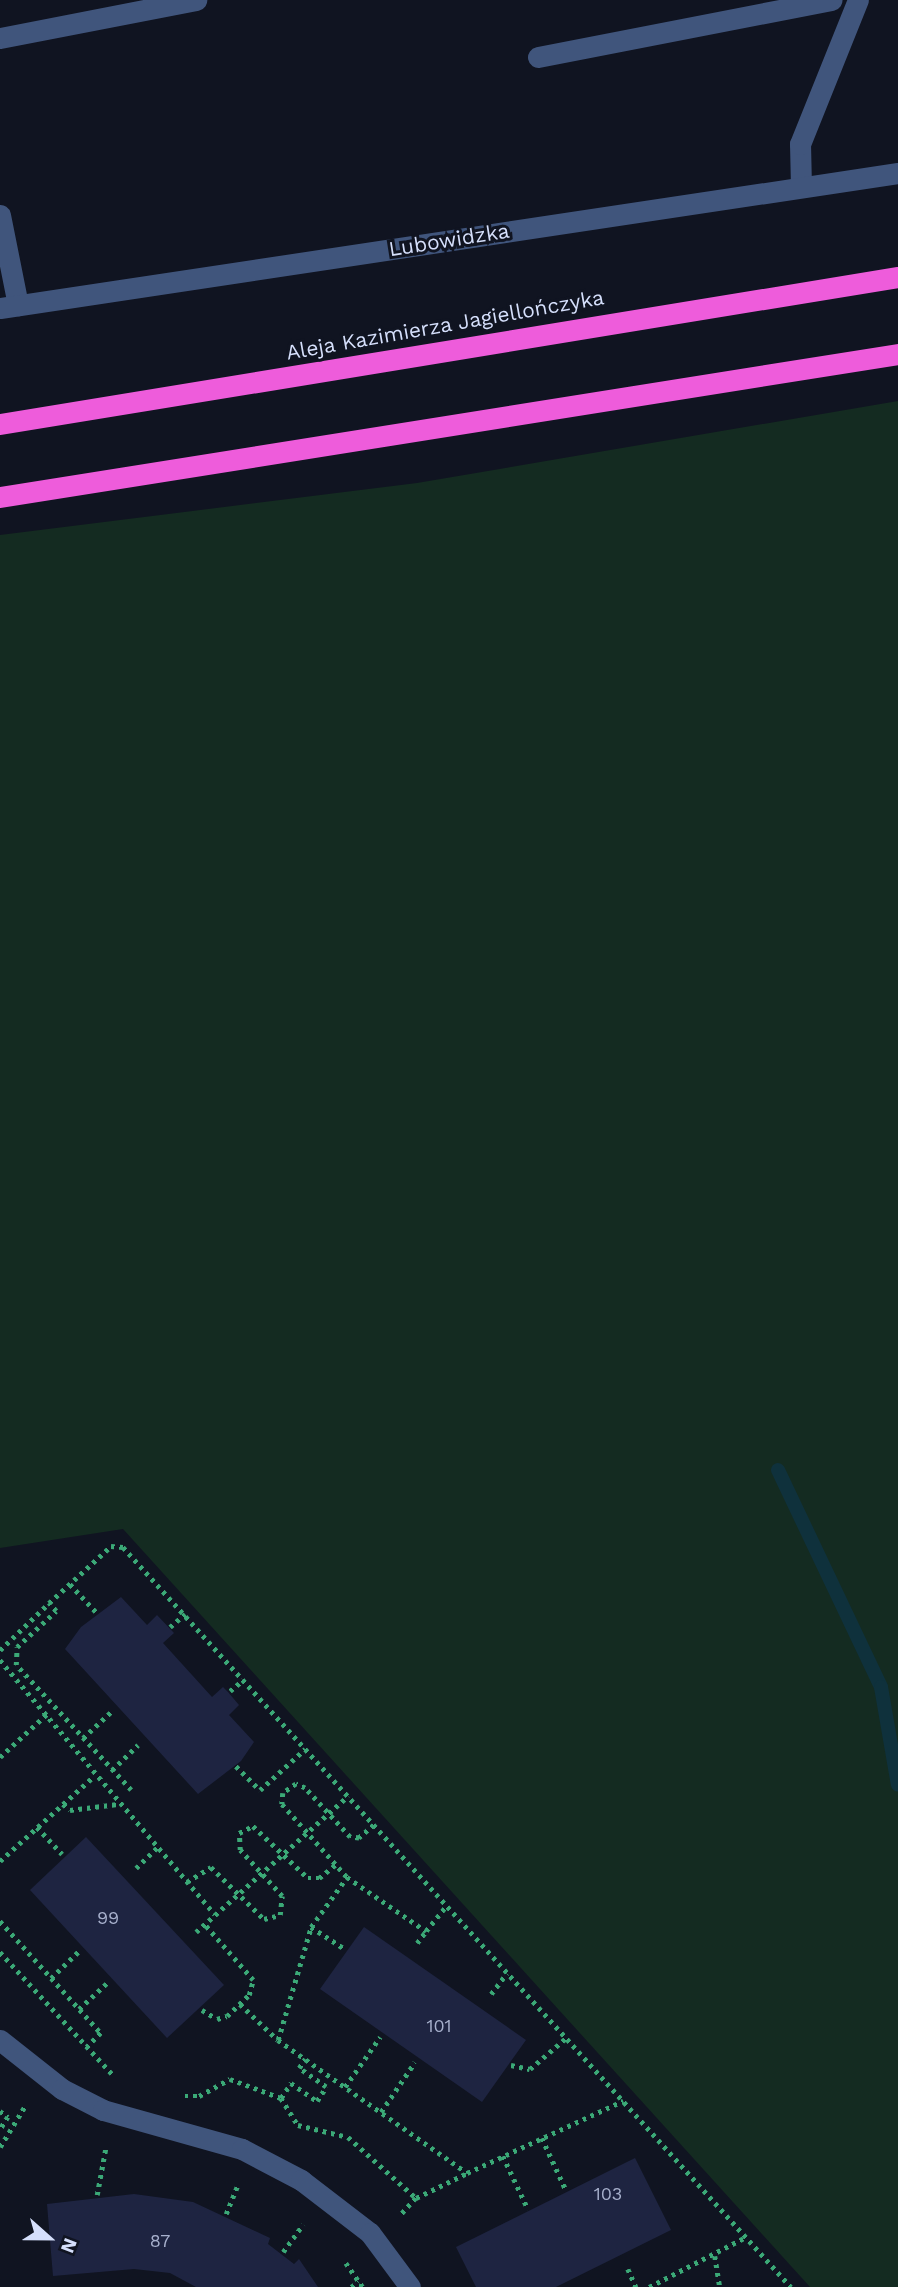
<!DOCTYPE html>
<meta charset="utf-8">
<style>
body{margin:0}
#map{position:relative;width:898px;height:2287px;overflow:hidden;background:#101421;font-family:"Work Sans",sans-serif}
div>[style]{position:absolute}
.green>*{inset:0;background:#142b21}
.stream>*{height:14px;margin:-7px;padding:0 7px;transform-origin:7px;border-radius:7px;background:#0f313c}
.building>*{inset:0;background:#1e2441}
.path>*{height:4.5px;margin-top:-2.25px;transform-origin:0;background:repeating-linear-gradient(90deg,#3ba977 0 3.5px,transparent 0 8.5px)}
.minor>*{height:21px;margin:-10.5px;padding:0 10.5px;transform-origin:10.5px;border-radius:10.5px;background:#40557c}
.highway>*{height:21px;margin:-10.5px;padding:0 10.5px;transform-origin:10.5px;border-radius:10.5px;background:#ee5cdb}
span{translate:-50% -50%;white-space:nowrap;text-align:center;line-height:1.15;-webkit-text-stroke:6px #101421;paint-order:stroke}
.number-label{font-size:18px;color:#a7b0cc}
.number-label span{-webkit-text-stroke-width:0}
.street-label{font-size:21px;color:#d5dffb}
.north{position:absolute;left:14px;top:2203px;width:70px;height:70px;-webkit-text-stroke:5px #101421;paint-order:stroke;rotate:111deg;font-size:19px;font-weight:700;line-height:28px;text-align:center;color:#d5dffb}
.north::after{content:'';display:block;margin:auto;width:24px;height:32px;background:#d5dffb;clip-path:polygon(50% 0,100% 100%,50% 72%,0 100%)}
</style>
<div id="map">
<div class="green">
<div style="clip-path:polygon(898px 401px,898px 2287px,810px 2287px,123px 1529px,0 1548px,0 535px,417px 483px)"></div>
</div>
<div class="stream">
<div style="left:778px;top:1470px;width:240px;rotate:64.6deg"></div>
<div style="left:881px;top:1687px;width:99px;rotate:80.2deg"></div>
</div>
<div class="building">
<div style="clip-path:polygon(121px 1597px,147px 1625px,157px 1615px,174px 1633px,163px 1643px,212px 1697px,223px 1687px,228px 1692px,239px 1705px,229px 1715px,254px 1742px,241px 1761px,198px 1794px,65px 1649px,81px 1627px)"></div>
<div style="clip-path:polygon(86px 1837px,224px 1985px,167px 2038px,30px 1890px)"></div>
<div style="clip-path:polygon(364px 1927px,526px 2040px,482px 2102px,320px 1989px)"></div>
<div style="clip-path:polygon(635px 2158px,671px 2230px,556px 2287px,476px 2287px,456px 2247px)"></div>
<div style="clip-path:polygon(134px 2194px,193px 2202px,270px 2238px,268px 2244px,294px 2264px,299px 2259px,318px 2287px,196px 2287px,170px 2273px,134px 2269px,53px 2276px,47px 2204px)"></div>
</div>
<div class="path">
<div style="left:70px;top:1584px;width:41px;rotate:47deg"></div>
<div style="left:170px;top:1627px;width:20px;rotate:-41deg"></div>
<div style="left:0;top:1650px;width:68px;rotate:-43.8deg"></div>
<div style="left:0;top:1660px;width:333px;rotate:49.8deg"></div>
<div style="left:230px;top:1691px;width:17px;rotate:-40deg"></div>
<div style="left:83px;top:1738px;width:38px;rotate:-43deg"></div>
<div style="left:0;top:1757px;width:64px;rotate:-42.5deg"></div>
<div style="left:236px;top:1766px;width:34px;rotate:45deg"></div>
<div style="left:260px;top:1790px;width:61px;rotate:-42.3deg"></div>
<div style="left:112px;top:1770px;width:36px;rotate:-44deg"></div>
<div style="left:131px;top:1790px;width:170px;rotate:-132.6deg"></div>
<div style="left:16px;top:1665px;width:18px;rotate:-87deg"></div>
<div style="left:17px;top:1647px;width:53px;rotate:-42.7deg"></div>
<div style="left:56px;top:1611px;width:11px;rotate:-131deg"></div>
<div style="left:49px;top:1603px;width:84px;rotate:-42.6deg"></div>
<div style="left:111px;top:1546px;width:12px;rotate:5deg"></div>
<div style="left:123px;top:1547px;width:997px;rotate:47.93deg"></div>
<div style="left:63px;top:1804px;width:9px;rotate:41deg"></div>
<div style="left:70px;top:1810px;width:48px;rotate:-7.1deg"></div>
<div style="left:374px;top:1825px;width:20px;rotate:139deg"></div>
<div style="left:359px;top:1838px;width:9px;rotate:-174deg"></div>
<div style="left:350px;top:1837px;width:67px;rotate:-132.6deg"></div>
<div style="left:305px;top:1788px;width:10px;rotate:-156deg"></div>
<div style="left:296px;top:1784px;width:16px;rotate:145deg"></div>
<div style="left:283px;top:1793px;width:11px;rotate:95deg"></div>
<div style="left:282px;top:1804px;width:98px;rotate:48.3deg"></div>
<div style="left:347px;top:1877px;width:96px;rotate:34.4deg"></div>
<div style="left:426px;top:1931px;width:32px;rotate:-51deg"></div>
<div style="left:37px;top:1827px;width:37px;rotate:47deg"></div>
<div style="left:0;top:1861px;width:127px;rotate:-42.1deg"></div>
<div style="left:136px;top:1868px;width:29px;rotate:-44deg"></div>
<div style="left:187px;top:1882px;width:28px;rotate:-32deg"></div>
<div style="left:211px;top:1867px;width:74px;rotate:44.5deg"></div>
<div style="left:264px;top:1919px;width:16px;rotate:-14deg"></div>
<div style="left:280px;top:1915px;width:19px;rotate:-84deg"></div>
<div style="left:282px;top:1896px;width:62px;rotate:-132.4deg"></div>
<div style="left:240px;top:1850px;width:17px;rotate:-93deg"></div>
<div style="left:239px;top:1833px;width:16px;rotate:-27deg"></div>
<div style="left:253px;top:1826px;width:76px;rotate:43.4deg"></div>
<div style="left:308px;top:1878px;width:11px"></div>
<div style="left:319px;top:1878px;width:22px;rotate:-39deg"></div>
<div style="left:0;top:1921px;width:151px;rotate:48deg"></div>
<div style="left:101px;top:2033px;width:20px;rotate:135deg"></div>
<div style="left:311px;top:1927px;width:38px;rotate:33deg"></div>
<div style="left:196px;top:1932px;width:204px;rotate:-41.8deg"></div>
<div style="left:417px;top:1943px;width:15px;rotate:-53deg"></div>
<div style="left:0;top:1952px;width:167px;rotate:47.4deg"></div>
<div style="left:51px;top:1978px;width:39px;rotate:-44deg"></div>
<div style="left:491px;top:1994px;width:26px;rotate:-53deg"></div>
<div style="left:240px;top:2004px;width:52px;rotate:43.5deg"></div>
<div style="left:278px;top:2040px;width:231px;rotate:35.1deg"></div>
<div style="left:467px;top:2173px;width:172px;rotate:-24.8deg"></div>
<div style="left:79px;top:2009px;width:41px;rotate:-43deg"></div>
<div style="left:202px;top:2010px;width:17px;rotate:31deg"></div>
<div style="left:217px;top:2019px;width:10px;rotate:-17deg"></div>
<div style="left:227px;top:2016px;width:30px;rotate:-44deg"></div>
<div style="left:249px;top:1995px;width:16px;rotate:-75deg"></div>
<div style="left:253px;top:1980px;width:74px;rotate:-131.2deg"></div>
<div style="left:278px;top:2040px;width:118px;rotate:-73.7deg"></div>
<div style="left:311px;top:1927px;width:62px;rotate:-54.2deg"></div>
<div style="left:511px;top:2065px;width:19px;rotate:12deg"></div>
<div style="left:530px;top:2069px;width:48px;rotate:-40.7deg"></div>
<div style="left:345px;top:2087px;width:61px;rotate:-55deg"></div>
<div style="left:185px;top:2096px;width:14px"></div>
<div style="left:199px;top:2096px;width:35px;rotate:-29deg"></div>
<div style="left:230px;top:2079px;width:54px;rotate:20.4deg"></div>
<div style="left:281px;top:2098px;width:32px;rotate:58deg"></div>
<div style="left:298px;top:2125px;width:51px;rotate:13.5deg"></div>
<div style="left:348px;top:2137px;width:91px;rotate:41.9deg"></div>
<div style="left:416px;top:2198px;width:25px;rotate:132deg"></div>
<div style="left:281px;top:2098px;width:18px;rotate:-56deg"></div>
<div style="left:291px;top:2083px;width:32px;rotate:35deg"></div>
<div style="left:317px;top:2101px;width:17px;rotate:-57deg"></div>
<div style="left:326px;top:2087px;width:33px;rotate:-145deg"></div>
<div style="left:299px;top:2068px;width:11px;rotate:-56deg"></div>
<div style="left:0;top:2111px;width:10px;rotate:37deg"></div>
<div style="left:8px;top:2117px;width:15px;rotate:122deg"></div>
<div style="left:381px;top:2112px;width:60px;rotate:-55.8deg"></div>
<div style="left:542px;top:2138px;width:57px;rotate:65.2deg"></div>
<div style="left:0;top:2147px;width:48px;rotate:-58.6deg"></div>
<div style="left:503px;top:2156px;width:59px;rotate:64.7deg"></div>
<div style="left:97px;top:2195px;width:50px;rotate:-79.6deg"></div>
<div style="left:416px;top:2198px;width:57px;rotate:-26.1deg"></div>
<div style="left:226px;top:2214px;width:32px;rotate:-68deg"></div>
<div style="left:283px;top:2252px;width:34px;rotate:-54deg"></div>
<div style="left:715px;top:2256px;width:30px;rotate:81deg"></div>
<div style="left:346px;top:2263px;width:29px;rotate:55deg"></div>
<div style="left:628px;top:2269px;width:20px;rotate:66deg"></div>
<div style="left:351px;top:2287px;width:9px;rotate:-32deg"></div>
<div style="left:649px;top:2287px;width:109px;rotate:-27.3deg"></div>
</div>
<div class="minor">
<div style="left:0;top:38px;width:200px;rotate:-11deg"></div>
<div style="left:538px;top:57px;width:299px;rotate:-11deg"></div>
<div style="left:801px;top:187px;width:43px;rotate:-91.3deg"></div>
<div style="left:800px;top:144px;width:155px;rotate:-68.1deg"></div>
<div style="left:0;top:215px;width:92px;rotate:78.7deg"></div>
<div style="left:0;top:308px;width:908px;rotate:-8.55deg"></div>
<div style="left:0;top:2040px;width:79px;rotate:38.3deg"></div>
<div style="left:62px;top:2089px;width:46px;rotate:27.1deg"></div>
<div style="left:103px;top:2110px;width:144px;rotate:15.7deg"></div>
<div style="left:242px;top:2149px;width:67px;rotate:27.7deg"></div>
<div style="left:301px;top:2180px;width:87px;rotate:37.5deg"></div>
<div style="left:370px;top:2233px;width:67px;rotate:53.5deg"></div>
</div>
<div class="highway">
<div style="left:0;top:424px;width:910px;rotate:-9.3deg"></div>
<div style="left:0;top:497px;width:909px;rotate:-9.05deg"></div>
</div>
<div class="number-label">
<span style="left:108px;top:1918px">99</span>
<span style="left:439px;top:2026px">101</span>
<span style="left:608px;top:2194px">103</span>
<span style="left:160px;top:2241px">87</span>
</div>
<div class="street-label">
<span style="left:449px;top:240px;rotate:-9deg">Lubowidzka</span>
<span style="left:445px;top:325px;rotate:-10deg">Aleja Kazimierza Jagiellończyka</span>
</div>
<div class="north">N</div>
</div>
